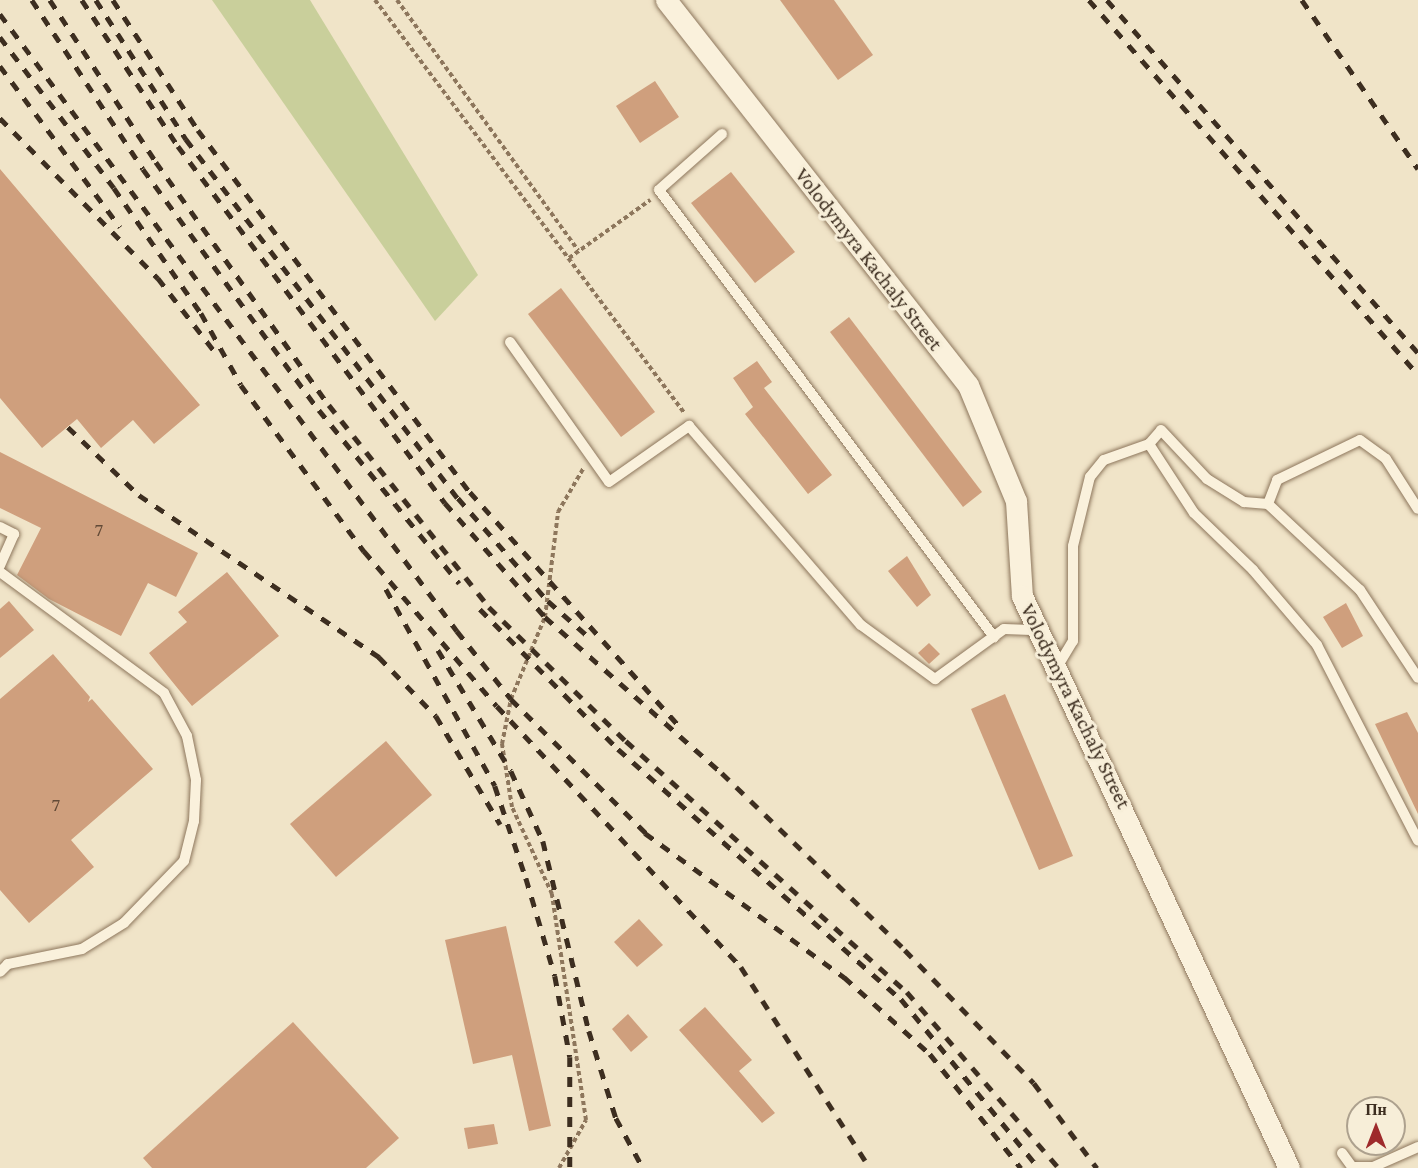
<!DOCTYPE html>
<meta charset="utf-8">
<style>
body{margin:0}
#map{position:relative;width:1418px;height:1168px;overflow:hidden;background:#f0e4c8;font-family:"Crimson Pro",serif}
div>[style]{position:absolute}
.green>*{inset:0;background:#c9cf9b}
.building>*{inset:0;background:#cf9f7d}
.path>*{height:4px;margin-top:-2px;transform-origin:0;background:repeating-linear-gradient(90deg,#8d765c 0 4.5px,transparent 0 7.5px)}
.roads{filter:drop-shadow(0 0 2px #8d765c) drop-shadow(0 0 2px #8d765c)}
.lane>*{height:10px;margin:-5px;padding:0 5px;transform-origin:5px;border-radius:5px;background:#faf1dc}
.street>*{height:21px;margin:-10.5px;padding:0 10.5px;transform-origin:10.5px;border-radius:10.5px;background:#faf1dc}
.rail>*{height:4.5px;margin-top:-2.25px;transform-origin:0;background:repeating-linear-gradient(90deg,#3d2e20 0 10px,transparent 0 20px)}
span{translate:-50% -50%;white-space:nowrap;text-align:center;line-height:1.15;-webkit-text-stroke:6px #f7eed8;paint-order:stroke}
.number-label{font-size:18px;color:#624a37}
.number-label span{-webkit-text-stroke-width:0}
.street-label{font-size:21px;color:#3d2e20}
.north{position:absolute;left:1346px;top:1096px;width:60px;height:60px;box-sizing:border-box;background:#f7eed8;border:2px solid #ada18e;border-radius:50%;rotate:0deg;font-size:16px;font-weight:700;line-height:24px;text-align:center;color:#3d2e20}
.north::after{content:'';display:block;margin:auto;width:21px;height:27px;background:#9e2a2b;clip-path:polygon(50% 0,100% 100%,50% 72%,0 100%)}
</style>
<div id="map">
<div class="green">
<div style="clip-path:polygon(212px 0,310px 0,478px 275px,435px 321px)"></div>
</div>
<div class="building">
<div style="clip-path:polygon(780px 0,834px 0,873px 55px,838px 80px)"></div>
<div style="clip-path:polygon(655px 81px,679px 117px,640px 143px,616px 106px)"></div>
<div style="clip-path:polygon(0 169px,200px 405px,154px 444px,133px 420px,101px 448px,77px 419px,42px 448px,0 398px)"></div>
<div style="clip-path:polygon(731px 172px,795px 252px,755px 283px,691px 203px)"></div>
<div style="clip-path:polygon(561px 288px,655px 412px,621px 437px,528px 314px)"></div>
<div style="clip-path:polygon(849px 317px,982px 492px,963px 507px,830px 332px)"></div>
<div style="clip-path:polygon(757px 361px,772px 382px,764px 388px,832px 475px,808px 494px,745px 414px,753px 407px,733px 378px)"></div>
<div style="clip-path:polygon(0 452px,198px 553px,176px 597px,148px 583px,121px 636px,49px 599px,17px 575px,41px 528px,0 508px)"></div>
<div style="clip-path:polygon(907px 556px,931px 595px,917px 607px,888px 571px)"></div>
<div style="clip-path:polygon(227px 572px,279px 636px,192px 706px,149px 653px,187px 622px,178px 612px)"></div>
<div style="clip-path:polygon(9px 601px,34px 630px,0 658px,0 609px)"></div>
<div style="clip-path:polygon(1346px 603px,1363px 636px,1342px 648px,1323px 617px)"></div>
<div style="clip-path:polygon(929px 643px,940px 654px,929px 664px,918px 653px)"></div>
<div style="clip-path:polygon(53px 654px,90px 697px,88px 702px,92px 699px,153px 769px,71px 840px,94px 867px,29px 923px,0 890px,0 699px)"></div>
<div style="clip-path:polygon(1005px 694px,1073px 856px,1039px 870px,971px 709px)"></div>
<div style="clip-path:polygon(1407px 712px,1418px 733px,1418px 814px,1375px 724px)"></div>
<div style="clip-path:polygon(386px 741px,432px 795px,336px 877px,290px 824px)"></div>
<div style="clip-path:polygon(639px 919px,663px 945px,637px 967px,614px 942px)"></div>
<div style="clip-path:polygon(506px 926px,551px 1126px,529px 1131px,512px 1055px,473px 1064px,445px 940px)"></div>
<div style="clip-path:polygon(705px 1007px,752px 1060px,739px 1071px,775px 1113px,762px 1123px,679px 1030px)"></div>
<div style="clip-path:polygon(628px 1014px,648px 1037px,631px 1052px,612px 1029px)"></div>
<div style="clip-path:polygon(293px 1022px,399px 1138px,366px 1168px,152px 1168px,143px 1158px)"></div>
<div style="clip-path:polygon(494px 1124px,498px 1144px,468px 1149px,464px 1128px)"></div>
</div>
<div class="path">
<div style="left:375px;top:0;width:517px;rotate:53.17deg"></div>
<div style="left:397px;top:0;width:309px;rotate:54.1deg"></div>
<div style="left:569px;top:258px;width:100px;rotate:-35.6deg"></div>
<div style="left:559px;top:1168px;width:55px;rotate:-60.6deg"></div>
<div style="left:586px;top:1120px;width:229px;rotate:-98.6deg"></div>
<div style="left:552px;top:894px;width:96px;rotate:-114.7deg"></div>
<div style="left:512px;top:807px;width:64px;rotate:-99deg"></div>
<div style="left:502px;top:744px;width:46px;rotate:-78.7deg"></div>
<div style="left:511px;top:699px;width:89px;rotate:-67.5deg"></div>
<div style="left:545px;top:617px;width:106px;rotate:-82.9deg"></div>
<div style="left:558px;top:512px;width:50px;rotate:-59.8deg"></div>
</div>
<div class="roads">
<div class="lane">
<div style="left:722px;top:134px;width:84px;rotate:138.4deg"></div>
<div style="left:659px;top:190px;width:559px;rotate:53.15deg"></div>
<div style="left:510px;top:342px;width:171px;rotate:54.7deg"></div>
<div style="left:609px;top:482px;width:98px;rotate:-35deg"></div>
<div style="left:689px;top:426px;width:263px;rotate:49.2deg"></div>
<div style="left:861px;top:625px;width:92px;rotate:36.1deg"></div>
<div style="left:935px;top:679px;width:85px;rotate:-35.9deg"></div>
<div style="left:1004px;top:629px;width:34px;rotate:2deg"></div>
<div style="left:1149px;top:444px;width:82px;rotate:56.9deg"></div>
<div style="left:1194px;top:513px;width:82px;rotate:44deg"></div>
<div style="left:1253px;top:570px;width:99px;rotate:49.5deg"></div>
<div style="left:1317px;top:645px;width:220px;rotate:62.7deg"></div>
<div style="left:1268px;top:504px;width:126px;rotate:43.1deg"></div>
<div style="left:1360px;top:590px;width:105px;rotate:56.6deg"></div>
<div style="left:0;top:527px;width:16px;rotate:27deg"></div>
<div style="left:14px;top:534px;width:35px;rotate:114deg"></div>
<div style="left:0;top:572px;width:204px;rotate:36.4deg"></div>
<div style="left:164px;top:693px;width:49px;rotate:61.9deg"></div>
<div style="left:187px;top:736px;width:45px;rotate:78.4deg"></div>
<div style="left:196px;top:780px;width:41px;rotate:92.8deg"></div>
<div style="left:194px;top:821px;width:41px;rotate:104deg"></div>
<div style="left:184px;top:861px;width:86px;rotate:134.1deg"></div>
<div style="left:124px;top:923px;width:49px;rotate:148.2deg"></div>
<div style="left:82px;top:949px;width:76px;rotate:168.5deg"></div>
<div style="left:8px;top:964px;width:11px;rotate:135deg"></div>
<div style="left:1056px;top:669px;width:33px;rotate:-59deg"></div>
<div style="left:1073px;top:641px;width:95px;rotate:-90deg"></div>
<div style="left:1073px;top:546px;width:71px;rotate:-76.2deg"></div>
<div style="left:1090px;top:477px;width:22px;rotate:-51deg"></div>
<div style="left:1104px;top:460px;width:48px;rotate:-19.6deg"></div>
<div style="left:1149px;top:444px;width:18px;rotate:-49deg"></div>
<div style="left:1161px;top:430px;width:67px;rotate:46.8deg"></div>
<div style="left:1207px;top:479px;width:44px;rotate:31.9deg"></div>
<div style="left:1244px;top:502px;width:24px;rotate:5deg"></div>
<div style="left:1268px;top:504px;width:26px;rotate:-69deg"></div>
<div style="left:1277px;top:480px;width:92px;rotate:-25.7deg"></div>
<div style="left:1360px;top:440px;width:32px;rotate:36deg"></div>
<div style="left:1386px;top:459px;width:59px;rotate:57.4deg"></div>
<div style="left:1342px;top:1153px;width:17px;rotate:54deg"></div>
<div style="left:1352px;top:1167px;width:21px"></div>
<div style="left:1373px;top:1167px;width:49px;rotate:-24deg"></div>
</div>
<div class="street">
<div style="left:666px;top:0;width:489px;rotate:51.9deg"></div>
<div style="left:968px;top:385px;width:126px;rotate:67.5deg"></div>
<div style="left:1016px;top:501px;width:95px;rotate:86.4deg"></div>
<div style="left:1022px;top:596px;width:631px;rotate:64.98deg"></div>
</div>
</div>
<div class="rail">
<div style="left:32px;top:0;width:202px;rotate:56.7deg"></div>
<div style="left:143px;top:169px;width:298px;rotate:53.9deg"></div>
<div style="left:319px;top:410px;width:223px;rotate:51deg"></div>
<div style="left:50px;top:0;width:194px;rotate:56.8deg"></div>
<div style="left:156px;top:162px;width:298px;rotate:54.6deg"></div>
<div style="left:329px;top:405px;width:258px;rotate:51.6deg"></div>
<div style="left:489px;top:607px;width:192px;rotate:44.4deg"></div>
<div style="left:626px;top:741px;width:377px;rotate:41.8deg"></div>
<div style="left:907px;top:992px;width:233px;rotate:49.2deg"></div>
<div style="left:82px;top:0;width:175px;rotate:56.7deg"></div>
<div style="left:178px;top:146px;width:446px;rotate:53.2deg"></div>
<div style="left:445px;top:503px;width:152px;rotate:48.7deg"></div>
<div style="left:545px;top:617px;width:236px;rotate:41.4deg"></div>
<div style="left:722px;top:773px;width:255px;rotate:44deg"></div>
<div style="left:905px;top:950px;width:185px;rotate:45.9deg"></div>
<div style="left:1034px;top:1083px;width:106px;rotate:53.5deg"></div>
<div style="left:96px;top:0;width:166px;rotate:57.1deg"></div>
<div style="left:186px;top:139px;width:450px;rotate:52.9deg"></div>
<div style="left:458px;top:498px;width:137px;rotate:48.9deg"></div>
<div style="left:548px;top:601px;width:57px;rotate:41.5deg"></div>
<div style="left:113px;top:0;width:155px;rotate:56.8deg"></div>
<div style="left:198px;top:130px;width:453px;rotate:53.1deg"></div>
<div style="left:470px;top:492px;width:319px;rotate:48.2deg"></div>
<div style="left:1089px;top:0;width:499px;rotate:48.7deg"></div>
<div style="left:1107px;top:0;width:470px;rotate:48.6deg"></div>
<div style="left:1302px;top:0;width:205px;rotate:55.5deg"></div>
<div style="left:0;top:14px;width:768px;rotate:53.47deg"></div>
<div style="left:457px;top:631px;width:87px;rotate:51.5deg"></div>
<div style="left:511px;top:699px;width:197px;rotate:44.8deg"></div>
<div style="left:0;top:37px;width:189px;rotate:52.9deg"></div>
<div style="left:114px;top:188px;width:152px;rotate:55.2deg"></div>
<div style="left:201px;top:313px;width:82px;rotate:60.9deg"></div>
<div style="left:241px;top:385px;width:207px;rotate:53.5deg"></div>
<div style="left:364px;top:551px;width:204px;rotate:49.4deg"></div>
<div style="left:497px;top:706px;width:357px;rotate:46.9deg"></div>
<div style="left:741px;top:967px;width:239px;rotate:57.3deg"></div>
<div style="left:0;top:66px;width:201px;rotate:53.3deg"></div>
<div style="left:0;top:118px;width:225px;rotate:45.4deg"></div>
<div style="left:158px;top:278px;width:93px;rotate:52.4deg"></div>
<div style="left:68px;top:427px;width:98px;rotate:43.8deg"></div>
<div style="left:139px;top:495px;width:290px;rotate:34deg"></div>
<div style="left:379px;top:657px;width:82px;rotate:46deg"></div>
<div style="left:436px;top:716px;width:126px;rotate:59.3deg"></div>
<div style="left:386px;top:589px;width:225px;rotate:61deg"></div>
<div style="left:495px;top:786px;width:97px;rotate:71.4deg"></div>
<div style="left:526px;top:878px;width:102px;rotate:73.5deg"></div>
<div style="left:555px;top:976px;width:82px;rotate:79.5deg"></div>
<div style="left:570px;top:1057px;width:111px;rotate:90deg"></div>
<div style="left:480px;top:609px;width:197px;rotate:45.4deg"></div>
<div style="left:618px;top:749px;width:378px;rotate:41.5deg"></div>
<div style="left:901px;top:999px;width:218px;rotate:50.8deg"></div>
<div style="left:438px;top:650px;width:141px;rotate:58.9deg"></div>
<div style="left:511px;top:771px;width:77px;rotate:65.4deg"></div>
<div style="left:543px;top:841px;width:195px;rotate:76.4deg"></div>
<div style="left:589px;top:1031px;width:91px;rotate:72.8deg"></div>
<div style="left:616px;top:1118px;width:57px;rotate:61.6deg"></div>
<div style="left:645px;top:833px;width:246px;rotate:35.9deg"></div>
<div style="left:844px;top:977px;width:115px;rotate:41.8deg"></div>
<div style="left:930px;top:1054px;width:146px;rotate:51.4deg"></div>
</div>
<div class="number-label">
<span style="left:99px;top:530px">7</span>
<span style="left:56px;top:805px">7</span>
</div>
<div class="street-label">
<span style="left:869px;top:259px;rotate:52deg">Volodymyra Kachaly Street</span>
<span style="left:1076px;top:706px;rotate:64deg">Volodymyra Kachaly Street</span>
</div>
<div class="north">Пн</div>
</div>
